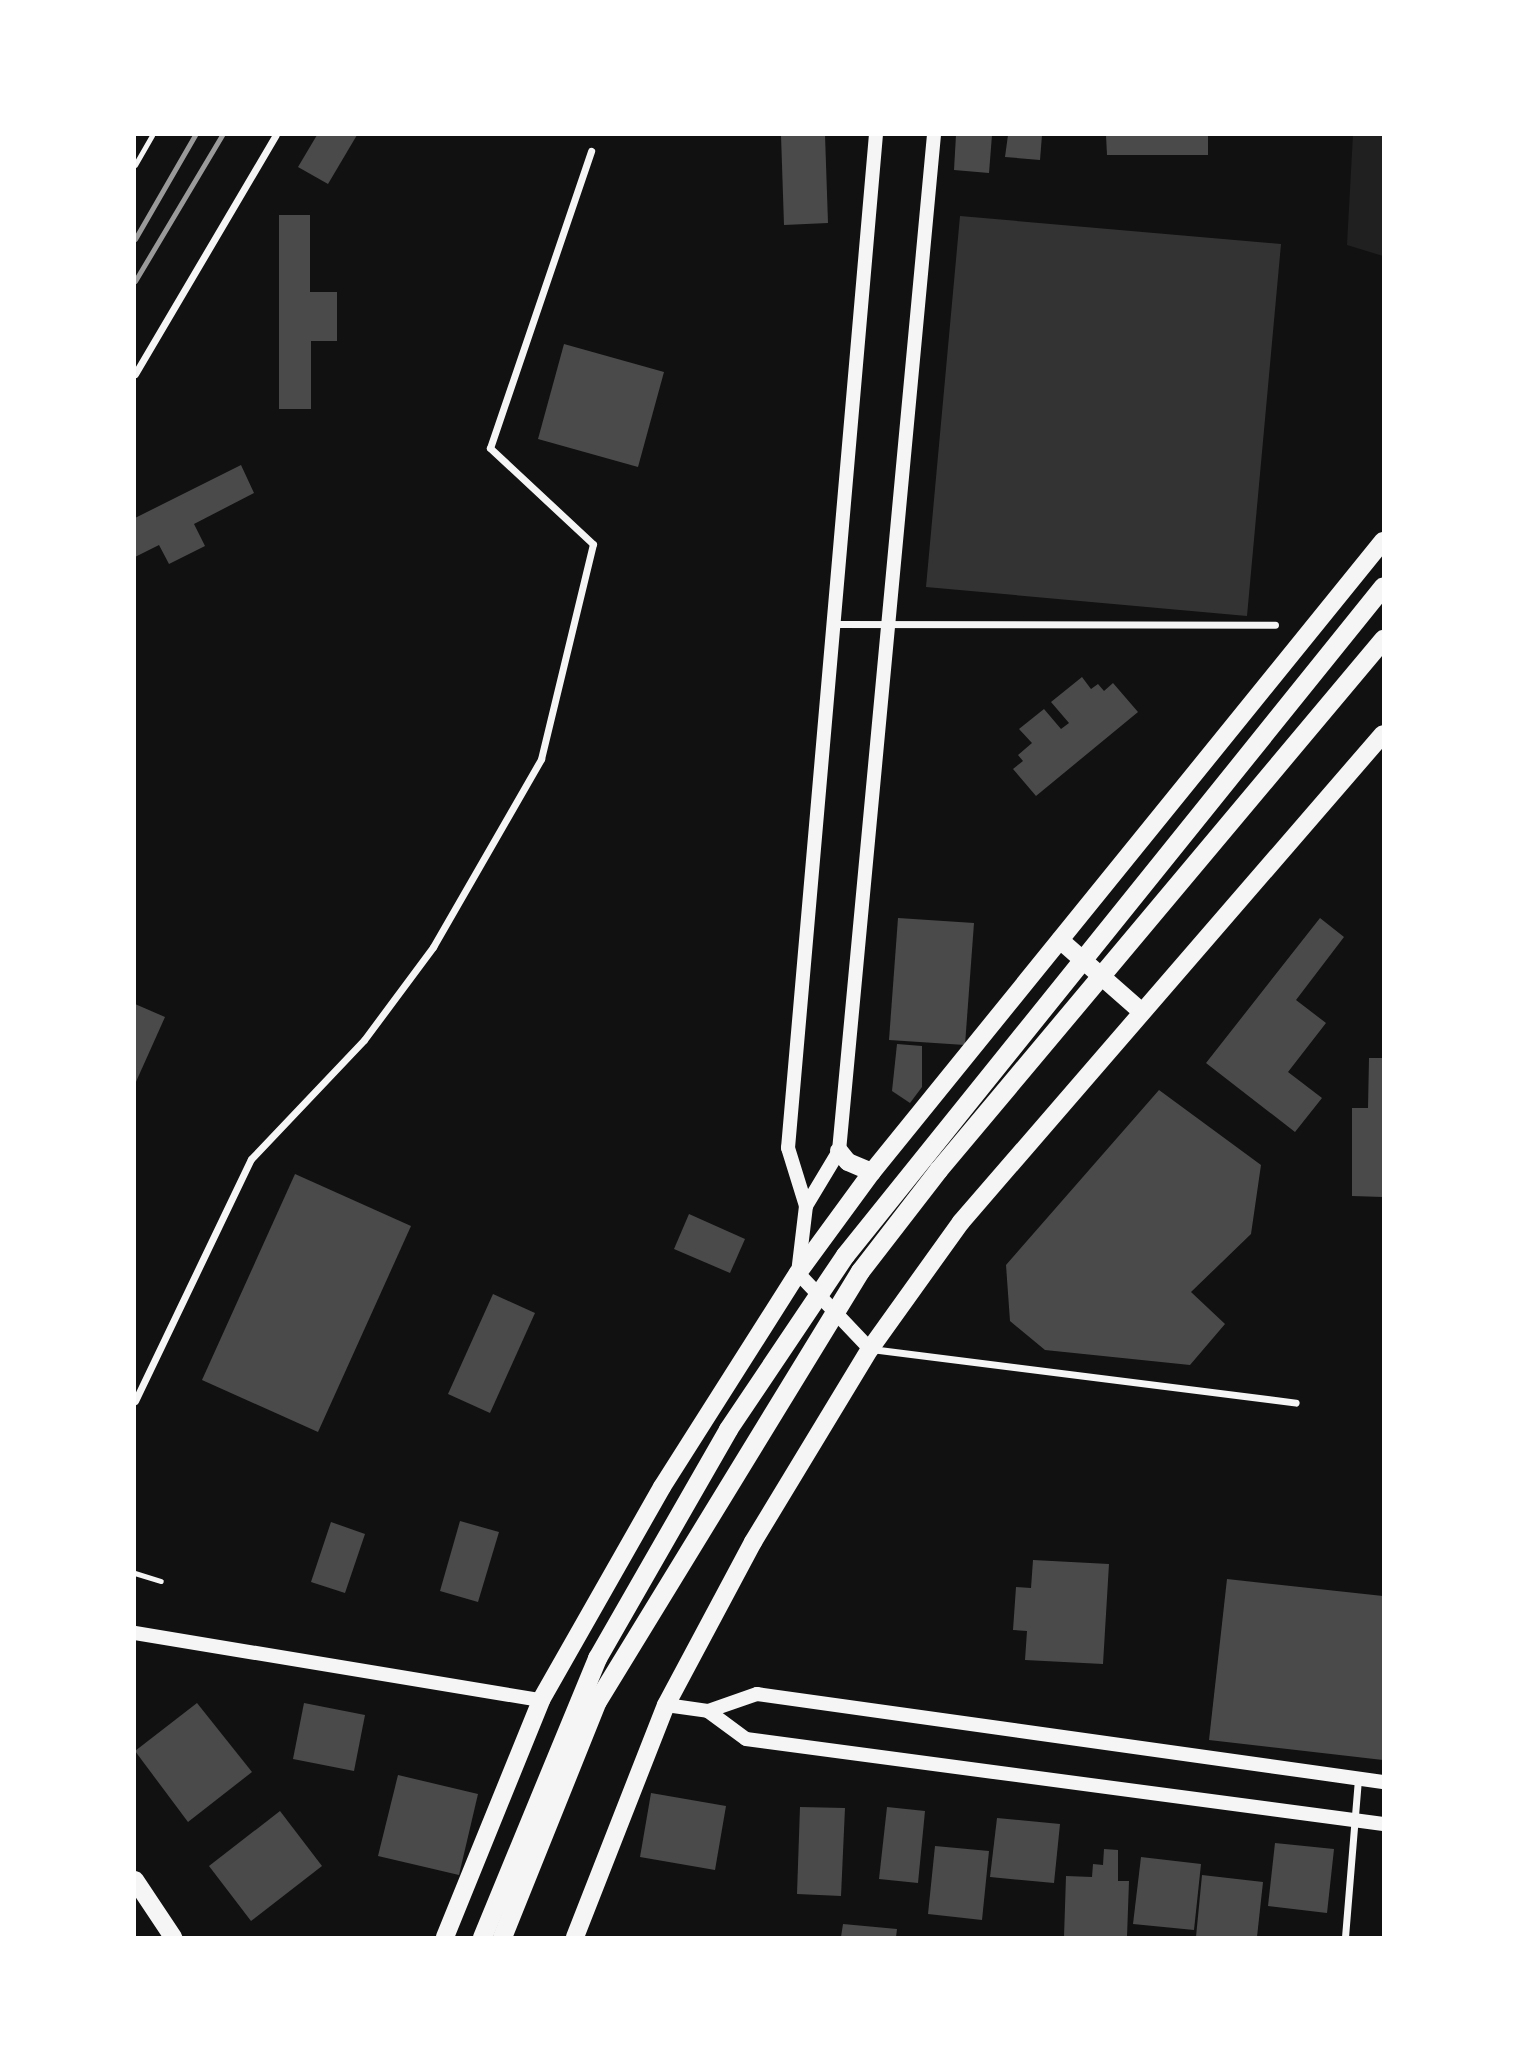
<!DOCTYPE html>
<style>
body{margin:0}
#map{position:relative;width:1518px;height:2072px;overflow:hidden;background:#111;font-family:"Asap Condensed",sans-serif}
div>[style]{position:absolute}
.green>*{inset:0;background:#202020}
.water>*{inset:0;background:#333}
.building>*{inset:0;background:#4a4a4a}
.path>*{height:4.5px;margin:-2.25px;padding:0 2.25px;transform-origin:2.25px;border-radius:2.25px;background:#f5f5f5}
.minor>*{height:7px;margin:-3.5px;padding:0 3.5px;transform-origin:3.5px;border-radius:3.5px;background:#f5f5f5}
.secondary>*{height:14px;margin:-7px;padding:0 7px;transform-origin:7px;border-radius:7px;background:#f5f5f5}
.primary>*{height:18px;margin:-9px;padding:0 9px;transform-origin:9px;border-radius:9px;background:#f5f5f5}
.trunk>*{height:19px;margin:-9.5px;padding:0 9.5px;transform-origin:9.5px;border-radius:9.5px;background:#f5f5f5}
.rail>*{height:5px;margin:-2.5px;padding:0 2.5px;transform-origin:2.5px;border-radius:2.5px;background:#9a9a9a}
span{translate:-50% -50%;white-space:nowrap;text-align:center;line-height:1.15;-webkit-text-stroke:6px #fff;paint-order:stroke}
.frame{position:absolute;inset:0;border:136px solid #fff;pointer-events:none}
</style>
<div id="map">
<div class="green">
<div style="clip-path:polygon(1353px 135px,1383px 135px,1383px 256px,1347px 245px)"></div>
</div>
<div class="water">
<div style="clip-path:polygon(960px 216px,1281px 244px,1247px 616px,926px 587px)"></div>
</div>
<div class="building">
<div style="clip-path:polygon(317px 135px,357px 135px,328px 184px,298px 167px)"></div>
<div style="clip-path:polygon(781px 135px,825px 135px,828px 223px,784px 225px)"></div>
<div style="clip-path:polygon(956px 135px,992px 135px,989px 173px,954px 170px)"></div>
<div style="clip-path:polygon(1008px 135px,1042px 135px,1040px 160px,1005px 157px)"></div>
<div style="clip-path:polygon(1106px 135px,1208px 135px,1208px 155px,1107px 155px)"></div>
<div style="clip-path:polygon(279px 215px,310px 215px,310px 292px,337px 292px,337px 341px,311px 341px,311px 409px,279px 409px)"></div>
<div style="clip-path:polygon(564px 344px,664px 372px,638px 467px,538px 439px)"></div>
<div style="clip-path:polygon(241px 465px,254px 493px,194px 524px,205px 546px,169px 564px,159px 545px,135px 557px,135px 518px)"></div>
<div style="clip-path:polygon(1082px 677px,1091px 689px,1098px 684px,1104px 691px,1113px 683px,1138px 712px,1036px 796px,1013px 769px,1023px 761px,1018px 755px,1032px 743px,1019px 729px,1044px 709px,1061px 729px,1069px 723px,1051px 702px)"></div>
<div style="clip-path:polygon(898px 918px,974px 923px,965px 1045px,889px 1040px)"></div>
<div style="clip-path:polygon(1320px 918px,1344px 937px,1296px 1000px,1326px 1023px,1288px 1072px,1322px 1098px,1295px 1132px,1206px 1063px)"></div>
<div style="clip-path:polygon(135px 1004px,165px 1017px,135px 1084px)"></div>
<div style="clip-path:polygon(897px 1044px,922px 1046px,922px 1087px,910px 1103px,892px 1091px)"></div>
<div style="clip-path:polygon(1369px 1058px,1383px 1058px,1383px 1197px,1352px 1196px,1352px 1108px,1368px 1108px)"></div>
<div style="clip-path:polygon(1159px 1090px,1261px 1165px,1251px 1234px,1191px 1292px,1225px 1324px,1190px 1365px,1045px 1350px,1010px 1321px,1006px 1265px)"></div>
<div style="clip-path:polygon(295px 1174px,411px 1226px,318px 1432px,202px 1380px)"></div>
<div style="clip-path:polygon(689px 1214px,745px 1239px,730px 1273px,674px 1249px)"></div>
<div style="clip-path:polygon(493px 1294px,535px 1313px,490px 1413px,448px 1394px)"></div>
<div style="clip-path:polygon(460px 1521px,499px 1532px,478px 1602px,440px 1591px)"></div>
<div style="clip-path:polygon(331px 1522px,365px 1534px,345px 1593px,311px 1582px)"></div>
<div style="clip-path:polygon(1033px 1560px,1109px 1564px,1103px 1664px,1025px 1660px,1027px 1631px,1013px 1630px,1016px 1587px,1031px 1588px)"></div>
<div style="clip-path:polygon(1227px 1579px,1383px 1596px,1383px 1760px,1209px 1740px)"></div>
<div style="clip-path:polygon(197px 1703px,252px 1772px,188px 1822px,135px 1751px)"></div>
<div style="clip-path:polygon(304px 1703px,365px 1715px,354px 1771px,293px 1759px)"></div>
<div style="clip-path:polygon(398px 1775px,478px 1794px,459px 1875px,378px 1856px)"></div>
<div style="clip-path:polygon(651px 1793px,726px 1806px,715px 1870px,640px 1857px)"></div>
<div style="clip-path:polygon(800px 1807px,845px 1808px,841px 1896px,797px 1894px)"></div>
<div style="clip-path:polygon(887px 1807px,925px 1811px,918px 1883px,879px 1879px)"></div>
<div style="clip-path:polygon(280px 1811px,322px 1866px,251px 1921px,209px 1866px)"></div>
<div style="clip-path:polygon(997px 1818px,1060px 1824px,1054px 1883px,990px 1877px)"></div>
<div style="clip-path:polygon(1275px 1843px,1334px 1849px,1327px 1913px,1268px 1906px)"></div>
<div style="clip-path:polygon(935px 1846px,989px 1851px,982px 1920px,928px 1914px)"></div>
<div style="clip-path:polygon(1104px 1849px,1118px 1850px,1118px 1881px,1129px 1881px,1127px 1937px,1064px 1937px,1066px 1876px,1092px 1877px,1093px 1864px,1103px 1865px)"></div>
<div style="clip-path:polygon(1141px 1857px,1201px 1864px,1194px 1930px,1133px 1924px)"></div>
<div style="clip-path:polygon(1202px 1875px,1263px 1882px,1257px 1937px,1196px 1937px)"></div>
<div style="clip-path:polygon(843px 1924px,897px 1929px,896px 1937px,841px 1937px)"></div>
</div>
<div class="path">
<div style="left:135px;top:165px;width:34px;rotate:-60deg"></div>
<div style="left:135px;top:1573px;width:27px;rotate:17deg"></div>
</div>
<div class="minor">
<div style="left:135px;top:374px;width:277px;rotate:-59.5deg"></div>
<div style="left:833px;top:624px;width:442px;rotate:0.1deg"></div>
<div style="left:871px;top:1349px;width:428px;rotate:7.2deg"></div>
<div style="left:135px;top:1401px;width:268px;rotate:-64.4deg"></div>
<div style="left:251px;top:1159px;width:164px;rotate:-46.5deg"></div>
<div style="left:364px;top:1040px;width:116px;rotate:-53.4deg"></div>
<div style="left:433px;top:947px;width:217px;rotate:-60.1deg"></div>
<div style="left:541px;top:759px;width:221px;rotate:-76.4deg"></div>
<div style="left:593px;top:544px;width:141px;rotate:-137deg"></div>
<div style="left:490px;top:448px;width:314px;rotate:-71.2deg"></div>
<div style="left:1345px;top:1937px;width:159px;rotate:-85.3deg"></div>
</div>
<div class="secondary">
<div style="left:806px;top:1206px;width:64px;rotate:-59deg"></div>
<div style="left:839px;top:1151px;width:1020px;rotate:-84.66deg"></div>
<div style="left:870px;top:1349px;width:105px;rotate:-133.5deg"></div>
<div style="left:798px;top:1273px;width:67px;rotate:-83.2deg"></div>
<div style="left:806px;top:1206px;width:61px;rotate:-107.2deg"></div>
<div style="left:788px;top:1148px;width:1017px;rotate:-85.04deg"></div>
<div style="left:135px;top:1633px;width:411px;rotate:9.4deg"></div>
<div style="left:666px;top:1705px;width:42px;rotate:8.1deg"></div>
<div style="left:708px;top:1711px;width:52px;rotate:-19.1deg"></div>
<div style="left:757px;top:1694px;width:632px;rotate:8deg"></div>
<div style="left:708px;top:1711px;width:47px;rotate:36.4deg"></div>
<div style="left:746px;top:1739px;width:643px;rotate:7.6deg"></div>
</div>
<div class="primary">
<div style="left:1060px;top:940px;width:109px;rotate:41.3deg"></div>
<div style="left:839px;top:1151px;width:14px;rotate:51deg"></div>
<div style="left:848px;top:1162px;width:26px;rotate:23deg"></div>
<div style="left:135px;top:1880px;width:69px;rotate:56.3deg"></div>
<div style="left:445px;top:1937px;width:256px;rotate:-67.9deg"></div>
<div style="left:541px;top:1700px;width:245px;rotate:-60.4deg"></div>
<div style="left:662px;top:1487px;width:254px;rotate:-57.6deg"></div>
<div style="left:798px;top:1273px;width:125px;rotate:-53.8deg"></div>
<div style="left:872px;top:1172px;width:812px;rotate:-51deg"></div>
<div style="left:575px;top:1937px;width:249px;rotate:-68.6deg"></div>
<div style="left:666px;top:1705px;width:185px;rotate:-61.9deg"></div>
<div style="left:753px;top:1542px;width:226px;rotate:-58.8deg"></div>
<div style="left:870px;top:1349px;width:156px;rotate:-54.4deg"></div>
<div style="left:961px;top:1222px;width:645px;rotate:-49.15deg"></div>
</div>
<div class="trunk">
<div style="left:482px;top:1937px;width:302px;rotate:-67.6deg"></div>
<div style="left:597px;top:1658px;width:264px;rotate:-60.2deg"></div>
<div style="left:728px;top:1429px;width:210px;rotate:-56.1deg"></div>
<div style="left:845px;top:1255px;width:858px;rotate:-51.19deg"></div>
<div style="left:502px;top:1937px;width:254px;rotate:-68.1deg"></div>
<div style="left:597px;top:1701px;width:504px;rotate:-58.55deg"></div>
<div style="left:860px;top:1271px;width:128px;rotate:-52.3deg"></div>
<div style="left:938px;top:1170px;width:693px;rotate:-50.04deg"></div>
</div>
<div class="rail">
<div style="left:135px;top:239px;width:120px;rotate:-60deg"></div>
<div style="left:135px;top:281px;width:170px;rotate:-59.2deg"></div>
</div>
<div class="frame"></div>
</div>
